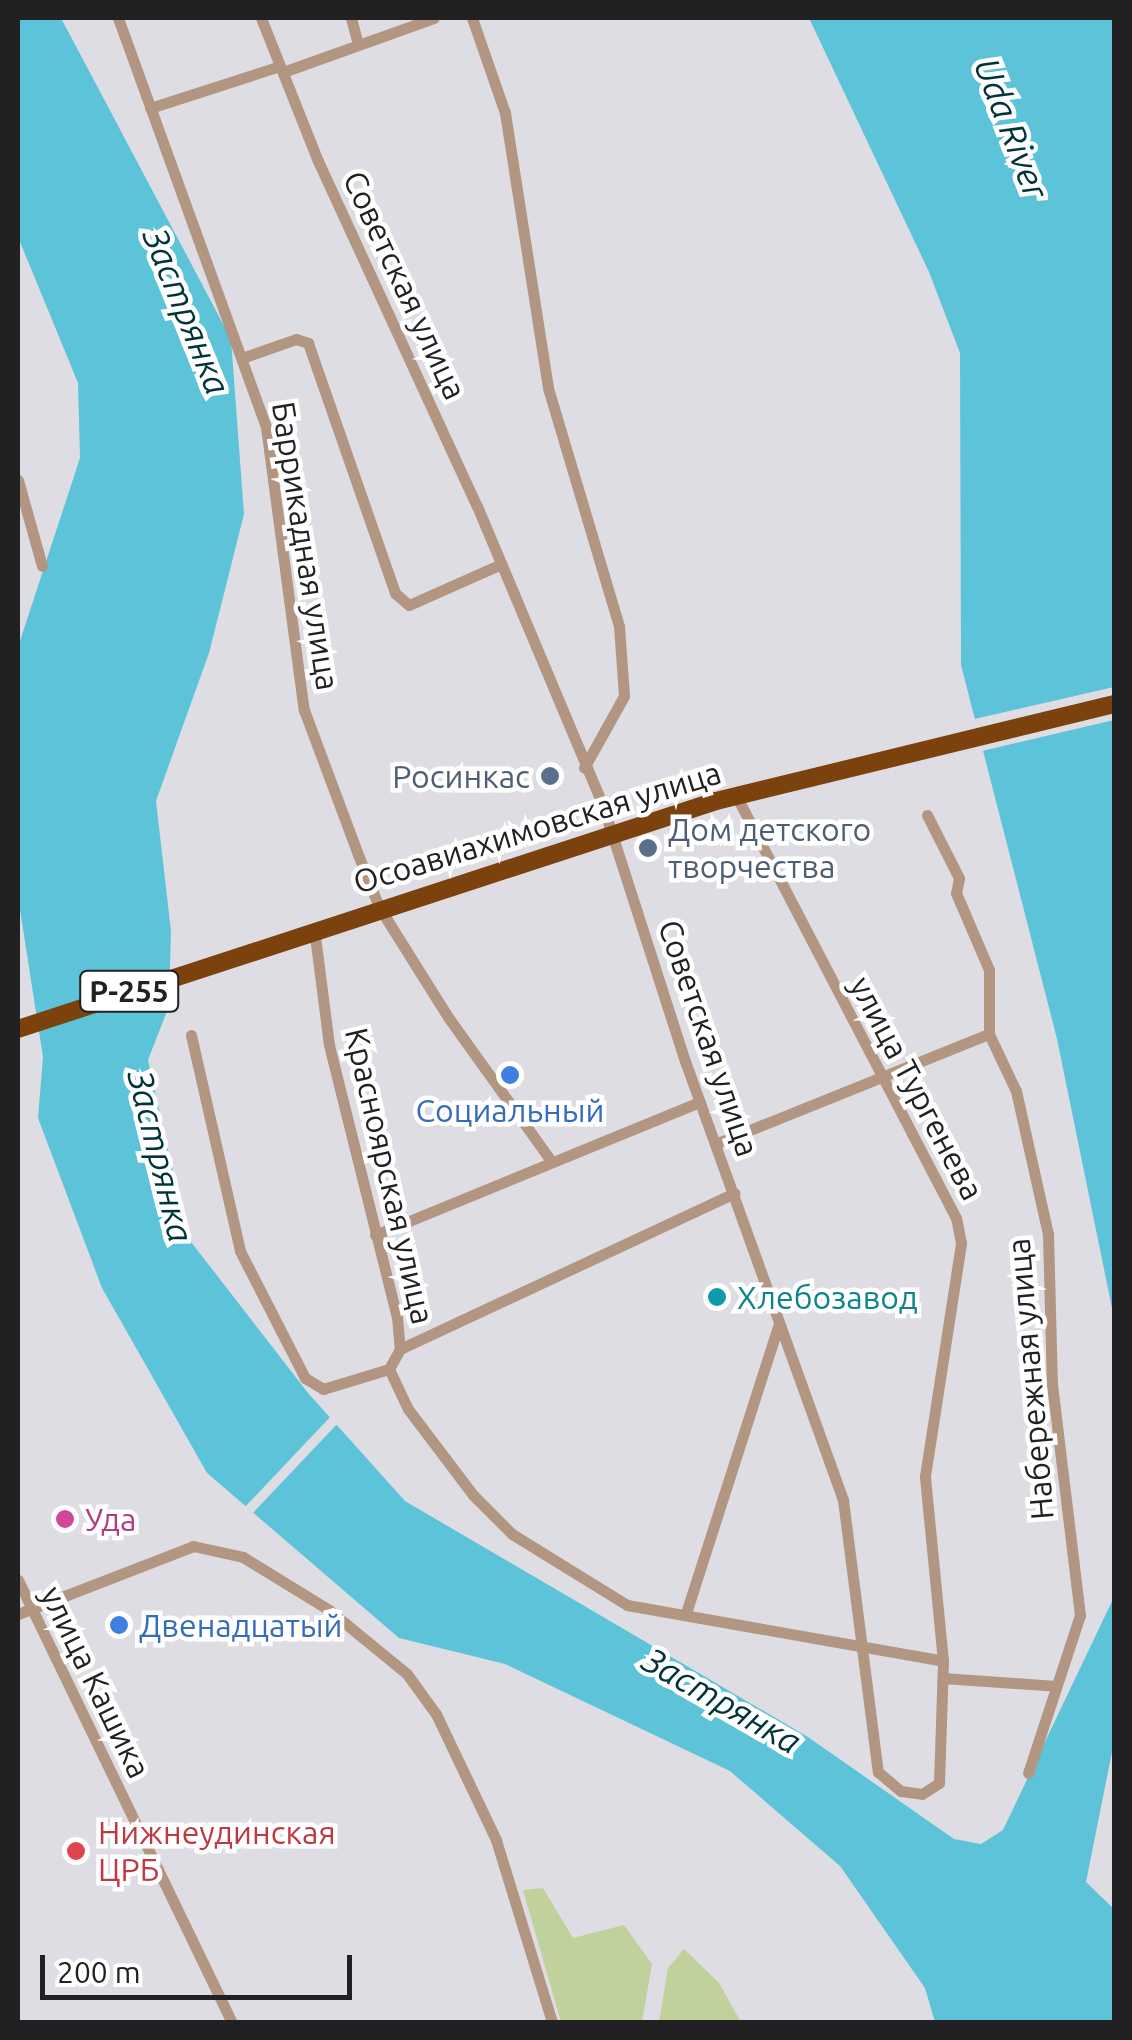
<!DOCTYPE html>
<meta charset="utf-8">
<style>
body{margin:0}
#map{position:relative;width:1132px;height:2040px;overflow:hidden;background:#dfdde4;font-family:Ubuntu,sans-serif}
div>[style]{position:absolute}
.green>*{inset:0;background:#c1d19c}
.water>*{inset:0;background:#5dc3d9}
.pier>*{inset:0;background:#dfdde4}
.minor>*{height:11px;margin:-5.5px;padding:0 5.5px;transform-origin:5.5px;border-radius:5.5px;background:#b29682}
.highway>*{height:18px;margin:-9px;padding:0 9px;transform-origin:9px;border-radius:9px;background:#7b420d}
.dots>*{width:28px;height:28px;translate:-50% -50%;box-sizing:border-box;border:5px solid #fff;border-radius:50%}
span{translate:-50% -50%;white-space:nowrap;text-align:center;line-height:1.15;-webkit-text-stroke:9px #fff;paint-order:stroke}
.shield-label span{padding:2px 8px;background:#fff;border:2px solid;border-radius:8px;-webkit-text-stroke-width:0}
.shield-label{font-size:30px;color:#212123;font-weight:700}
.street-label{font-size:32px;color:#212123}
.service-label{font-size:32px;color:#4e5e75}
.right{translate:-100% -50%;text-align:right}
.left{translate:0 -50%;text-align:left}
.shop-label{font-size:32px;color:#366cbe}
.culture-label{font-size:32px;color:#0d838f}
.hotel-label{font-size:32px;color:#b23c85}
.health-label{font-size:32px;color:#be3a42}
.water-label{font-size:35px;color:#00333c;font-style:italic}
.frame{position:absolute;inset:0;border:20px solid #212123;pointer-events:none}
.scale{position:absolute;left:40px;top:1955px;width:312px;height:45px;box-sizing:border-box;border:5px solid #212123;border-top:0;padding-left:12px;font-size:30px;line-height:35px;white-space:nowrap;color:#212123;-webkit-text-stroke:8px #fff;paint-order:stroke}
</style>
<div id="map">
<div class="green">
<div style="clip-path:polygon(543px 1888px,573px 1938px,624px 1925px,652px 1964px,642px 2022px,561px 2022px,523px 1890px)"></div>
<div style="clip-path:polygon(684px 1949px,719px 1983px,741px 2022px,659px 2022px,668px 1968px)"></div>
</div>
<div class="water">
<div style="clip-path:polygon(18px 18px,61px 18px,231px 339px,244px 514px,209px 653px,156px 801px,171px 931px,169px 1006px,148px 1060px,188px 1238px,308px 1393px,405px 1501px,808px 1737px,954px 1839px,981px 1844px,1003px 1830px,1114px 1597px,1114px 1742px,1086px 1882px,1114px 1909px,1114px 2022px,935px 2022px,925px 1988px,840px 1866px,730px 1771px,505px 1664px,399px 1638px,207px 1473px,102px 1288px,38px 1118px,43px 1057px,18px 897px,18px 647px,80px 458px,78px 383px,18px 237px)"></div>
<div style="clip-path:polygon(809px 18px,1114px 18px,1114px 1318px,1057px 1039px,961px 665px,960px 353px,929px 272px)"></div>
</div>
<div class="pier">
<div style="clip-path:polygon(1114px 687px,1114px 720px,978px 752px,970px 720px)"></div>
<div style="clip-path:polygon(333px 1414px,340px 1421px,251px 1515px,244px 1508px)"></div>
</div>
<div class="minor">
<div style="left:118px;top:18px;width:435px;rotate:70.1deg"></div>
<div style="left:266px;top:427px;width:286px;rotate:82.4deg"></div>
<div style="left:304px;top:710px;width:157px;rotate:69.5deg"></div>
<div style="left:359px;top:857px;width:54px;rotate:68.2deg"></div>
<div style="left:379px;top:907px;width:130px;rotate:57.9deg"></div>
<div style="left:448px;top:1017px;width:177px;rotate:54.4deg"></div>
<div style="left:261px;top:18px;width:154px;rotate:68.3deg"></div>
<div style="left:318px;top:161px;width:380px;rotate:65.3deg"></div>
<div style="left:477px;top:506px;width:325px;rotate:67.2deg"></div>
<div style="left:603px;top:806px;width:268px;rotate:72.2deg"></div>
<div style="left:685px;top:1061px;width:467px;rotate:70.2deg"></div>
<div style="left:843px;top:1500px;width:274px;rotate:82.7deg"></div>
<div style="left:878px;top:1772px;width:30px;rotate:40deg"></div>
<div style="left:901px;top:1791px;width:21px;rotate:8deg"></div>
<div style="left:922px;top:1794px;width:20px;rotate:-33deg"></div>
<div style="left:939px;top:1783px;width:122px;rotate:-88.1deg"></div>
<div style="left:943px;top:1661px;width:186px;rotate:-95.6deg"></div>
<div style="left:925px;top:1476px;width:236px;rotate:-81.2deg"></div>
<div style="left:961px;top:1243px;width:25px;rotate:-101deg"></div>
<div style="left:956px;top:1218px;width:476px;rotate:-117.5deg"></div>
<div style="left:351px;top:18px;width:27px;rotate:75deg"></div>
<div style="left:472px;top:18px;width:101px;rotate:70.8deg"></div>
<div style="left:505px;top:113px;width:278px;rotate:81.1deg"></div>
<div style="left:548px;top:388px;width:248px;rotate:73.4deg"></div>
<div style="left:619px;top:626px;width:70px;rotate:85.9deg"></div>
<div style="left:624px;top:696px;width:82px;rotate:119.1deg"></div>
<div style="left:283px;top:72px;width:160px;rotate:-19.7deg"></div>
<div style="left:150px;top:108px;width:133px;rotate:-17.9deg"></div>
<div style="left:242px;top:358px;width:57px;rotate:-19.4deg"></div>
<div style="left:296px;top:339px;width:13px;rotate:18deg"></div>
<div style="left:308px;top:343px;width:265px;rotate:70.8deg"></div>
<div style="left:395px;top:593px;width:18px;rotate:41deg"></div>
<div style="left:409px;top:605px;width:101px;rotate:-24deg"></div>
<div style="left:18px;top:480px;width:89px;rotate:74.4deg"></div>
<div style="left:927px;top:815px;width:71px;rotate:63.1deg"></div>
<div style="left:959px;top:878px;width:15px;rotate:101deg"></div>
<div style="left:956px;top:893px;width:84px;rotate:66.8deg"></div>
<div style="left:989px;top:970px;width:64px;rotate:90deg"></div>
<div style="left:989px;top:1034px;width:63px;rotate:64.7deg"></div>
<div style="left:1016px;top:1091px;width:147px;rotate:77.4deg"></div>
<div style="left:1048px;top:1234px;width:150px;rotate:88.5deg"></div>
<div style="left:1052px;top:1384px;width:233px;rotate:83.1deg"></div>
<div style="left:1080px;top:1615px;width:166px;rotate:108.2deg"></div>
<div style="left:314px;top:928px;width:118px;rotate:82.7deg"></div>
<div style="left:329px;top:1045px;width:280px;rotate:76deg"></div>
<div style="left:397px;top:1317px;width:32px;rotate:85deg"></div>
<div style="left:400px;top:1349px;width:23px;rotate:119deg"></div>
<div style="left:389px;top:1369px;width:44px;rotate:64.6deg"></div>
<div style="left:408px;top:1409px;width:108px;rotate:52.9deg"></div>
<div style="left:473px;top:1495px;width:55px;rotate:45deg"></div>
<div style="left:512px;top:1534px;width:135px;rotate:31.7deg"></div>
<div style="left:627px;top:1605px;width:321px;rotate:10deg"></div>
<div style="left:191px;top:1035px;width:221px;rotate:77.2deg"></div>
<div style="left:240px;top:1251px;width:143px;rotate:62.9deg"></div>
<div style="left:305px;top:1378px;width:21px;rotate:31deg"></div>
<div style="left:323px;top:1389px;width:69px;rotate:-16.9deg"></div>
<div style="left:715px;top:1144px;width:295px;rotate:-21.9deg"></div>
<div style="left:375px;top:1235px;width:351px;rotate:-22.3deg"></div>
<div style="left:400px;top:1349px;width:369px;rotate:-25deg"></div>
<div style="left:18px;top:1580px;width:491px;rotate:64.2deg"></div>
<div style="left:686px;top:1613px;width:301px;rotate:-72.2deg"></div>
<div style="left:18px;top:1614px;width:188px;rotate:-21.2deg"></div>
<div style="left:193px;top:1546px;width:51px;rotate:12.4deg"></div>
<div style="left:243px;top:1557px;width:101px;rotate:31.6deg"></div>
<div style="left:329px;top:1610px;width:101px;rotate:39.4deg"></div>
<div style="left:407px;top:1674px;width:49px;rotate:54.1deg"></div>
<div style="left:436px;top:1714px;width:140px;rotate:64.5deg"></div>
<div style="left:496px;top:1840px;width:190px;rotate:72.9deg"></div>
<div style="left:943px;top:1678px;width:113px;rotate:4deg"></div>
</div>
<div class="highway">
<div style="left:18px;top:1029px;width:734px;rotate:-18.09deg"></div>
<div style="left:716px;top:801px;width:410px;rotate:-13.7deg"></div>
</div>
<div class="dots">
<div style="left:550px;top:776px;background:#5c6f8a"></div>
<div style="left:648px;top:848px;background:#5c6f8a"></div>
<div style="left:510px;top:1075px;background:#3f7fe0"></div>
<div style="left:717px;top:1297px;background:#0f9aa8"></div>
<div style="left:65px;top:1519px;background:#d1479c"></div>
<div style="left:119px;top:1625px;background:#3f7fe0"></div>
<div style="left:76px;top:1851px;background:#e0444e"></div>
</div>
<div class="shield-label">
<span style="left:129px;top:991px">Р-255</span>
</div>
<div class="street-label">
<span style="left:405px;top:285px;rotate:65deg">Советская улица</span>
<span style="left:306px;top:546px;rotate:81deg">Баррикадная улица</span>
<span style="left:537px;top:827px;rotate:-17deg">Осоавиахимовская улица</span>
<span style="left:709px;top:1038px;rotate:71deg">Советская улица</span>
<span style="left:917px;top:1088px;rotate:62deg">улица Тургенева</span>
<span style="left:390px;top:1176px;rotate:77deg">Красноярская улица</span>
<span style="left:1030px;top:1379px;rotate:-95deg">Набережная улица</span>
<span style="left:96px;top:1682px;rotate:64deg">улица Кашика</span>
</div>
<div class="service-label">
<span class="right" style="left:530px;top:776px">Росинкас</span>
<span class="left" style="left:668px;top:848px">Дом детского<br>творчества</span>
</div>
<div class="shop-label">
<span style="left:510px;top:1110px">Социальный</span>
<span class="left" style="left:139px;top:1625px">Двенадцатый</span>
</div>
<div class="culture-label">
<span class="left" style="left:737px;top:1297px">Хлебозавод</span>
</div>
<div class="hotel-label">
<span class="left" style="left:85px;top:1519px">Уда</span>
</div>
<div class="health-label">
<span class="left" style="left:98px;top:1851px">Нижнеудинская<br>ЦРБ</span>
</div>
<div class="water-label">
<span style="left:1012px;top:128px;rotate:69deg">Uda River</span>
<span style="left:187px;top:311px;rotate:68deg">Застрянка</span>
<span style="left:161px;top:1156px;rotate:76deg">Застрянка</span>
<span style="left:722px;top:1700px;rotate:30deg">Застрянка</span>
</div>
<div class="frame"></div>
<div class="scale">200 m</div>
</div>
